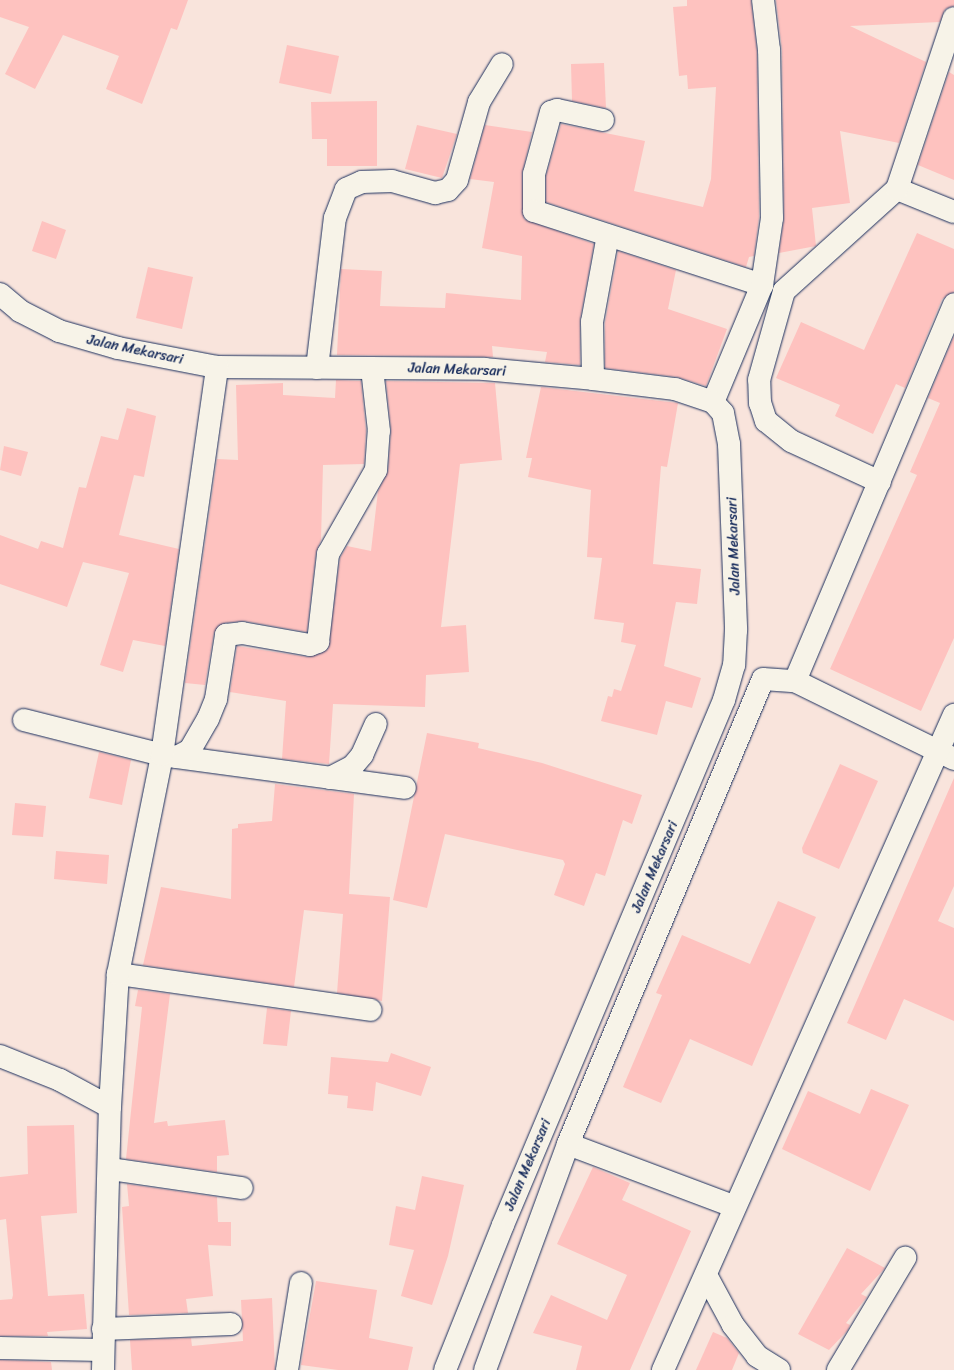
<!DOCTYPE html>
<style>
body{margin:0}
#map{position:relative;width:954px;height:1370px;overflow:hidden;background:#f9e4dc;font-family:Sriracha,sans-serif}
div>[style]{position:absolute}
.building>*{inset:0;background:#fec2bf}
.roads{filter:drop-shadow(0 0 1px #1b2f5e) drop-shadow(0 0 1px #1b2f5e)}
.minor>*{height:22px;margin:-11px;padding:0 11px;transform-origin:11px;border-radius:11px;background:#f7f3e8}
span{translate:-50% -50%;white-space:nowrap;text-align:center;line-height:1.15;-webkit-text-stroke:3.5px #f7f3e8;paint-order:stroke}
.street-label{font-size:14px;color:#1b2f5e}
</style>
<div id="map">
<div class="building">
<div style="clip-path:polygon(0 0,188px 0,177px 30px,171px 28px,142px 104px,106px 89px,119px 56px,63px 35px,35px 89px,5px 74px,29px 27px,0 17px)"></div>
<div style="clip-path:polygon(687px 0,751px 0,757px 51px,759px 217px,754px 256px,749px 257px,746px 267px,546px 202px,546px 176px,561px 124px,645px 141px,634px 191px,703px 207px,711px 179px,716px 87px,688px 89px,687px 75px,679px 76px,673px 7px,687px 6px)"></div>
<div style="clip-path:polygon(776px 0,954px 0,954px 6px,945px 9px,940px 22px,850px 26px,926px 62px,899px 143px,840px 131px,850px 203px,812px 208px,816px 246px,779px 253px,784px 218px,782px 50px)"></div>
<div style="clip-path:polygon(287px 45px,339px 56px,331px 94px,279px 83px)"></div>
<div style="clip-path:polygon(604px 63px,606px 108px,572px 101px,571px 64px)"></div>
<div style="clip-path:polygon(949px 72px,954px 75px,954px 180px,918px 165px)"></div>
<div style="clip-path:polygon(377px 101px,377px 166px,327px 166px,327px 139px,312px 139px,311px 102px)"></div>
<div style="clip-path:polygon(417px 125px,457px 134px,442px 178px,405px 169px)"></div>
<div style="clip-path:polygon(485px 125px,532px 132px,522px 174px,524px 219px,594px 244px,580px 320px,580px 365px,545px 362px,547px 352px,492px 346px,493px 357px,337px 355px,341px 269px,382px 271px,380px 306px,445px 308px,446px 293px,521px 300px,522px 256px,482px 248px,494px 182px,470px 179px)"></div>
<div style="clip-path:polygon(42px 221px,66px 230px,56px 259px,32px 251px)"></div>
<div style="clip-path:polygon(917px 233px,954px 249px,954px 292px,942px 299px,905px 388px,896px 384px,873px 434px,835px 416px,840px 405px,776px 378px,801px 322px,864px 350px)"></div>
<div style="clip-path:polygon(618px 251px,676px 270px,668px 309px,727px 329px,706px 386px,677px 377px,605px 368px,605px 323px)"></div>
<div style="clip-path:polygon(148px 267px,193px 277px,182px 329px,136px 318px)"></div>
<div style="clip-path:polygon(954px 336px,954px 638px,921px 711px,830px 669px,917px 475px,910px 472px,940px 403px,928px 398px)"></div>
<div style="clip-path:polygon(336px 380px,361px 381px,366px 431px,364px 464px,323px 465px,321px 540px,316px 553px,307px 632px,244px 621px,224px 623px,214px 633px,205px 685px,185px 683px,217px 459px,238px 460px,236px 385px,283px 383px,283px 395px,335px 398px)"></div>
<div style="clip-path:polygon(386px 381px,495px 383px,502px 460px,460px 464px,441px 627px,466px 625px,469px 672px,426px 675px,425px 707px,333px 704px,329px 764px,282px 759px,286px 701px,230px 692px,237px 646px,308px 657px,328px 649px,340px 558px,347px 546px,371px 551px,378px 491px,388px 471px,391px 430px)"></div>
<div style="clip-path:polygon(541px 387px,678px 403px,667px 467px,661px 466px,653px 564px,701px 569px,697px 604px,676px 602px,664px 666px,701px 678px,692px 708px,666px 701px,657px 735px,601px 721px,608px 696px,612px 697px,614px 689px,621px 691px,636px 645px,621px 642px,624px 623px,594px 619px,602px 558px,587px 557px,591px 490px,528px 477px,532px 458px,526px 458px)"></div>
<div style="clip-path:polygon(127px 408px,156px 416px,144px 477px,134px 475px,119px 535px,179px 549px,165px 646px,133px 640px,123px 672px,100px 665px,129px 573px,83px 562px,67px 607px,0 584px,0 535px,38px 549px,41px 541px,63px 548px,79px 487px,86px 488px,101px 436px,118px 440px)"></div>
<div style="clip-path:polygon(4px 446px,28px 452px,21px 476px,0 470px)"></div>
<div style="clip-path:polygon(427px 733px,479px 743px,478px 748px,542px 763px,642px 795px,632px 824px,623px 820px,605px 876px,596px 873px,584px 906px,554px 895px,565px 864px,563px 860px,445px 834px,427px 908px,393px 900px)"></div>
<div style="clip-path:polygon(99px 752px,131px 760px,122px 805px,89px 798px)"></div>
<div style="clip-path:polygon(840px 764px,878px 781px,839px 869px,803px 853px,802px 848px)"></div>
<div style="clip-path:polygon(954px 778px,954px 886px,938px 921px,954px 928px,954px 1021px,904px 999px,886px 1040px,847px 1023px)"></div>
<div style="clip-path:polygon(275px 784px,354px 794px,349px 894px,390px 897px,382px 1001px,337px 993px,343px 914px,304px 910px,294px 987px,143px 965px,161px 887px,231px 899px,232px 829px,238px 828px,238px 824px,272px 821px)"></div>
<div style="clip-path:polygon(15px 803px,46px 806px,43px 837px,12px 835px)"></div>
<div style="clip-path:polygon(56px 851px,109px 855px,107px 884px,54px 879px)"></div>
<div style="clip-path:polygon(778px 901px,816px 917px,752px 1066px,690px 1039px,661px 1103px,623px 1087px,662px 995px,656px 993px,682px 935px,750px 964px)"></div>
<div style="clip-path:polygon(138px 990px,170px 994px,154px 1123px,167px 1121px,168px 1126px,225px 1120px,229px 1155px,217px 1156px,217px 1172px,126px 1159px,142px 1007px,135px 1006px)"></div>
<div style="clip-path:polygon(267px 1008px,291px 1011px,287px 1046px,263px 1044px)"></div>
<div style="clip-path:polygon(391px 1053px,431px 1067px,421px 1096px,376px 1082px,373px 1111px,347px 1108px,348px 1096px,328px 1094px,331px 1057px,388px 1062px)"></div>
<div style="clip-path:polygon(871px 1089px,909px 1105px,870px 1191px,782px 1149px,808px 1091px,860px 1114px)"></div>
<div style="clip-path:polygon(74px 1125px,77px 1213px,41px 1216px,48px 1296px,84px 1294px,87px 1329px,47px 1332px,48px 1336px,0 1336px,0 1300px,12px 1299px,13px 1295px,6px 1219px,0 1220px,0 1177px,28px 1174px,27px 1126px)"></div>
<div style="clip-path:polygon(593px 1167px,630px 1183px,622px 1200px,691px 1231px,630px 1370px,576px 1370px,582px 1346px,533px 1333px,551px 1295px,607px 1320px,627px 1275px,557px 1244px)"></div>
<div style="clip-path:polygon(422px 1176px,464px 1185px,448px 1256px,432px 1305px,401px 1296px,414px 1250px,389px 1245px,396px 1206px,415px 1210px)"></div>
<div style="clip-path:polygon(127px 1184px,217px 1197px,218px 1222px,231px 1222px,231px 1246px,208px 1245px,213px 1296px,186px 1299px,188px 1313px,129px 1315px,122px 1207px,129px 1206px)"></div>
<div style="clip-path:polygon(847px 1248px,885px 1268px,861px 1294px,867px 1297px,846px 1323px,850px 1325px,848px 1330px,829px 1350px,798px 1334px)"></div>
<div style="clip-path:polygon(316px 1281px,377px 1290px,369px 1338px,413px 1347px,408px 1370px,338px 1370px,301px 1365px)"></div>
<div style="clip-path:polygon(272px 1298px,275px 1370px,132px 1370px,130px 1340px,191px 1338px,192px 1346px,243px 1341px,241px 1300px)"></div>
<div style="clip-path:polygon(713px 1332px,727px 1338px,739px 1353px,732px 1370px,696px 1370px)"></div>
<div style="clip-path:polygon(0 1360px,51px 1362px,52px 1370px,0 1370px)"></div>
</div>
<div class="roads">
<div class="minor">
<div style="left:603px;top:120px;width:47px;rotate:-167.7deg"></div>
<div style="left:557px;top:110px;width:6px;rotate:162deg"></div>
<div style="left:551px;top:112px;width:64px;rotate:105.3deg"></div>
<div style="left:534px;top:174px;width:37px;rotate:90deg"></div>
<div style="left:534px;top:211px;width:240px;rotate:18deg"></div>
<div style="left:762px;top:285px;width:127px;rotate:112.7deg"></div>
<div style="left:897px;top:189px;width:61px;rotate:22deg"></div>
<div style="left:762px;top:285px;width:68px;rotate:-81.5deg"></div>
<div style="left:772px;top:218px;width:168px;rotate:-91deg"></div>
<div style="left:769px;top:50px;width:50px;rotate:-96.8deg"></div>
<div style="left:0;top:294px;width:26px;rotate:40deg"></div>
<div style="left:20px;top:311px;width:44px;rotate:27.1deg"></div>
<div style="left:59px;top:331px;width:61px;rotate:16.1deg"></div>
<div style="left:118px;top:348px;width:101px;rotate:10.9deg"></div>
<div style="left:217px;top:367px;width:267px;rotate:0.4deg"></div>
<div style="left:484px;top:369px;width:109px;rotate:5.2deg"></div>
<div style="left:593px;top:379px;width:83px;rotate:7deg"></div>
<div style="left:675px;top:389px;width:40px;rotate:18.9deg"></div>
<div style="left:713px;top:402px;width:15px;rotate:48deg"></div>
<div style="left:723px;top:413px;width:32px;rotate:79deg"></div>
<div style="left:729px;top:444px;width:186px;rotate:87.8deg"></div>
<div style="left:736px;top:630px;width:35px;rotate:93deg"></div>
<div style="left:734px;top:665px;width:36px;rotate:106deg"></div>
<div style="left:724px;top:700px;width:570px;rotate:112.83deg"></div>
<div style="left:503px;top:1225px;width:156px;rotate:111.8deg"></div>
<div style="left:317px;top:368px;width:151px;rotate:-83.2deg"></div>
<div style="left:335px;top:218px;width:31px;rotate:-69deg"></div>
<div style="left:346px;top:189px;width:17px;rotate:-24deg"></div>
<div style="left:362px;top:182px;width:30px;rotate:-2deg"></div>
<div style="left:392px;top:181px;width:45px;rotate:15.6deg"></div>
<div style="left:435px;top:193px;width:13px;rotate:-13deg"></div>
<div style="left:448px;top:190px;width:13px;rotate:-48deg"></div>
<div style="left:457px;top:180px;width:81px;rotate:-74.2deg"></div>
<div style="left:479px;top:102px;width:44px;rotate:-58.8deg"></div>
<div style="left:593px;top:379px;width:57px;rotate:-91deg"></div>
<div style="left:592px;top:322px;width:88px;rotate:-79.6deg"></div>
<div style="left:880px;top:482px;width:98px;rotate:-155.3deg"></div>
<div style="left:791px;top:441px;width:32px;rotate:-141deg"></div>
<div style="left:766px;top:421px;width:19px;rotate:-108deg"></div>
<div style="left:760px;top:403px;width:23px;rotate:-92deg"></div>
<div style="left:759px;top:380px;width:92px;rotate:-74.3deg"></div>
<div style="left:784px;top:291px;width:152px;rotate:-42.1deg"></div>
<div style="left:897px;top:189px;width:180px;rotate:-71.6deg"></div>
<div style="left:795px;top:681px;width:409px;rotate:-67.1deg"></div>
<div style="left:24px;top:720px;width:142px;rotate:14.2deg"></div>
<div style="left:162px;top:755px;width:245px;rotate:7.7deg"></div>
<div style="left:177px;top:757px;width:15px;rotate:-28deg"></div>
<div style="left:190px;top:750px;width:36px;rotate:-60deg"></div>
<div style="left:208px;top:719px;width:22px;rotate:-68deg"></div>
<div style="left:216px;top:699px;width:65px;rotate:-81.1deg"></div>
<div style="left:226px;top:635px;width:16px;rotate:-7deg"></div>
<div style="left:242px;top:633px;width:69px;rotate:10deg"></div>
<div style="left:310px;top:645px;width:9px;rotate:-21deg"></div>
<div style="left:318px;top:642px;width:89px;rotate:-83.5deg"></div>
<div style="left:328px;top:554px;width:97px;rotate:-60.3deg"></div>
<div style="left:376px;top:470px;width:39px;rotate:-86deg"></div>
<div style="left:379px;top:431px;width:62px;rotate:-96.4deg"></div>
<div style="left:330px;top:778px;width:25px;rotate:-27deg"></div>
<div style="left:352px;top:767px;width:16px;rotate:-50deg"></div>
<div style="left:362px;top:755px;width:34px;rotate:-66deg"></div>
<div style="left:118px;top:974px;width:255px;rotate:8.1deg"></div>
<div style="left:0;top:1056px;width:65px;rotate:21.8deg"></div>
<div style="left:60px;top:1080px;width:57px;rotate:28.4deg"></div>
<div style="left:568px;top:1144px;width:176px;rotate:20.6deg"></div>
<div style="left:110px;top:1169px;width:133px;rotate:8.2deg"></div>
<div style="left:706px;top:1275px;width:57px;rotate:61.6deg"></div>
<div style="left:733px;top:1325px;width:39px;rotate:52deg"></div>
<div style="left:757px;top:1356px;width:26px;rotate:32deg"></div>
<div style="left:103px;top:1329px;width:128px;rotate:-2.2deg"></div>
<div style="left:0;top:1348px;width:102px;rotate:1.1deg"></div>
<div style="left:103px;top:1370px;width:263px;rotate:-88.5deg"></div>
<div style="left:110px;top:1107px;width:133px;rotate:-86.6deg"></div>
<div style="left:118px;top:974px;width:223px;rotate:-78.6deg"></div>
<div style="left:162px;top:755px;width:392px;rotate:-81.9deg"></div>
<div style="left:287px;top:1370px;width:88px;rotate:-80.9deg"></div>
<div style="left:485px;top:1370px;width:241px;rotate:-69.8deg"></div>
<div style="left:568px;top:1144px;width:504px;rotate:-67.25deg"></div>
<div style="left:763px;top:679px;width:32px;rotate:4deg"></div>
<div style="left:795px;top:681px;width:177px;rotate:26.1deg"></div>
<div style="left:663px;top:1370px;width:717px;rotate:-66.05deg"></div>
<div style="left:838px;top:1370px;width:131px;rotate:-59.1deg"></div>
</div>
</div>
<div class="street-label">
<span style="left:135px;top:350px;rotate:12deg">Jalan Mekarsari</span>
<span style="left:457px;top:370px;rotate:2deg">Jalan Mekarsari</span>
<span style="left:734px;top:546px;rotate:-92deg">Jalan Mekarsari</span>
<span style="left:655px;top:867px;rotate:-67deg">Jalan Mekarsari</span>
<span style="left:528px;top:1165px;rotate:-67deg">Jalan Mekarsari</span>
</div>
</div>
